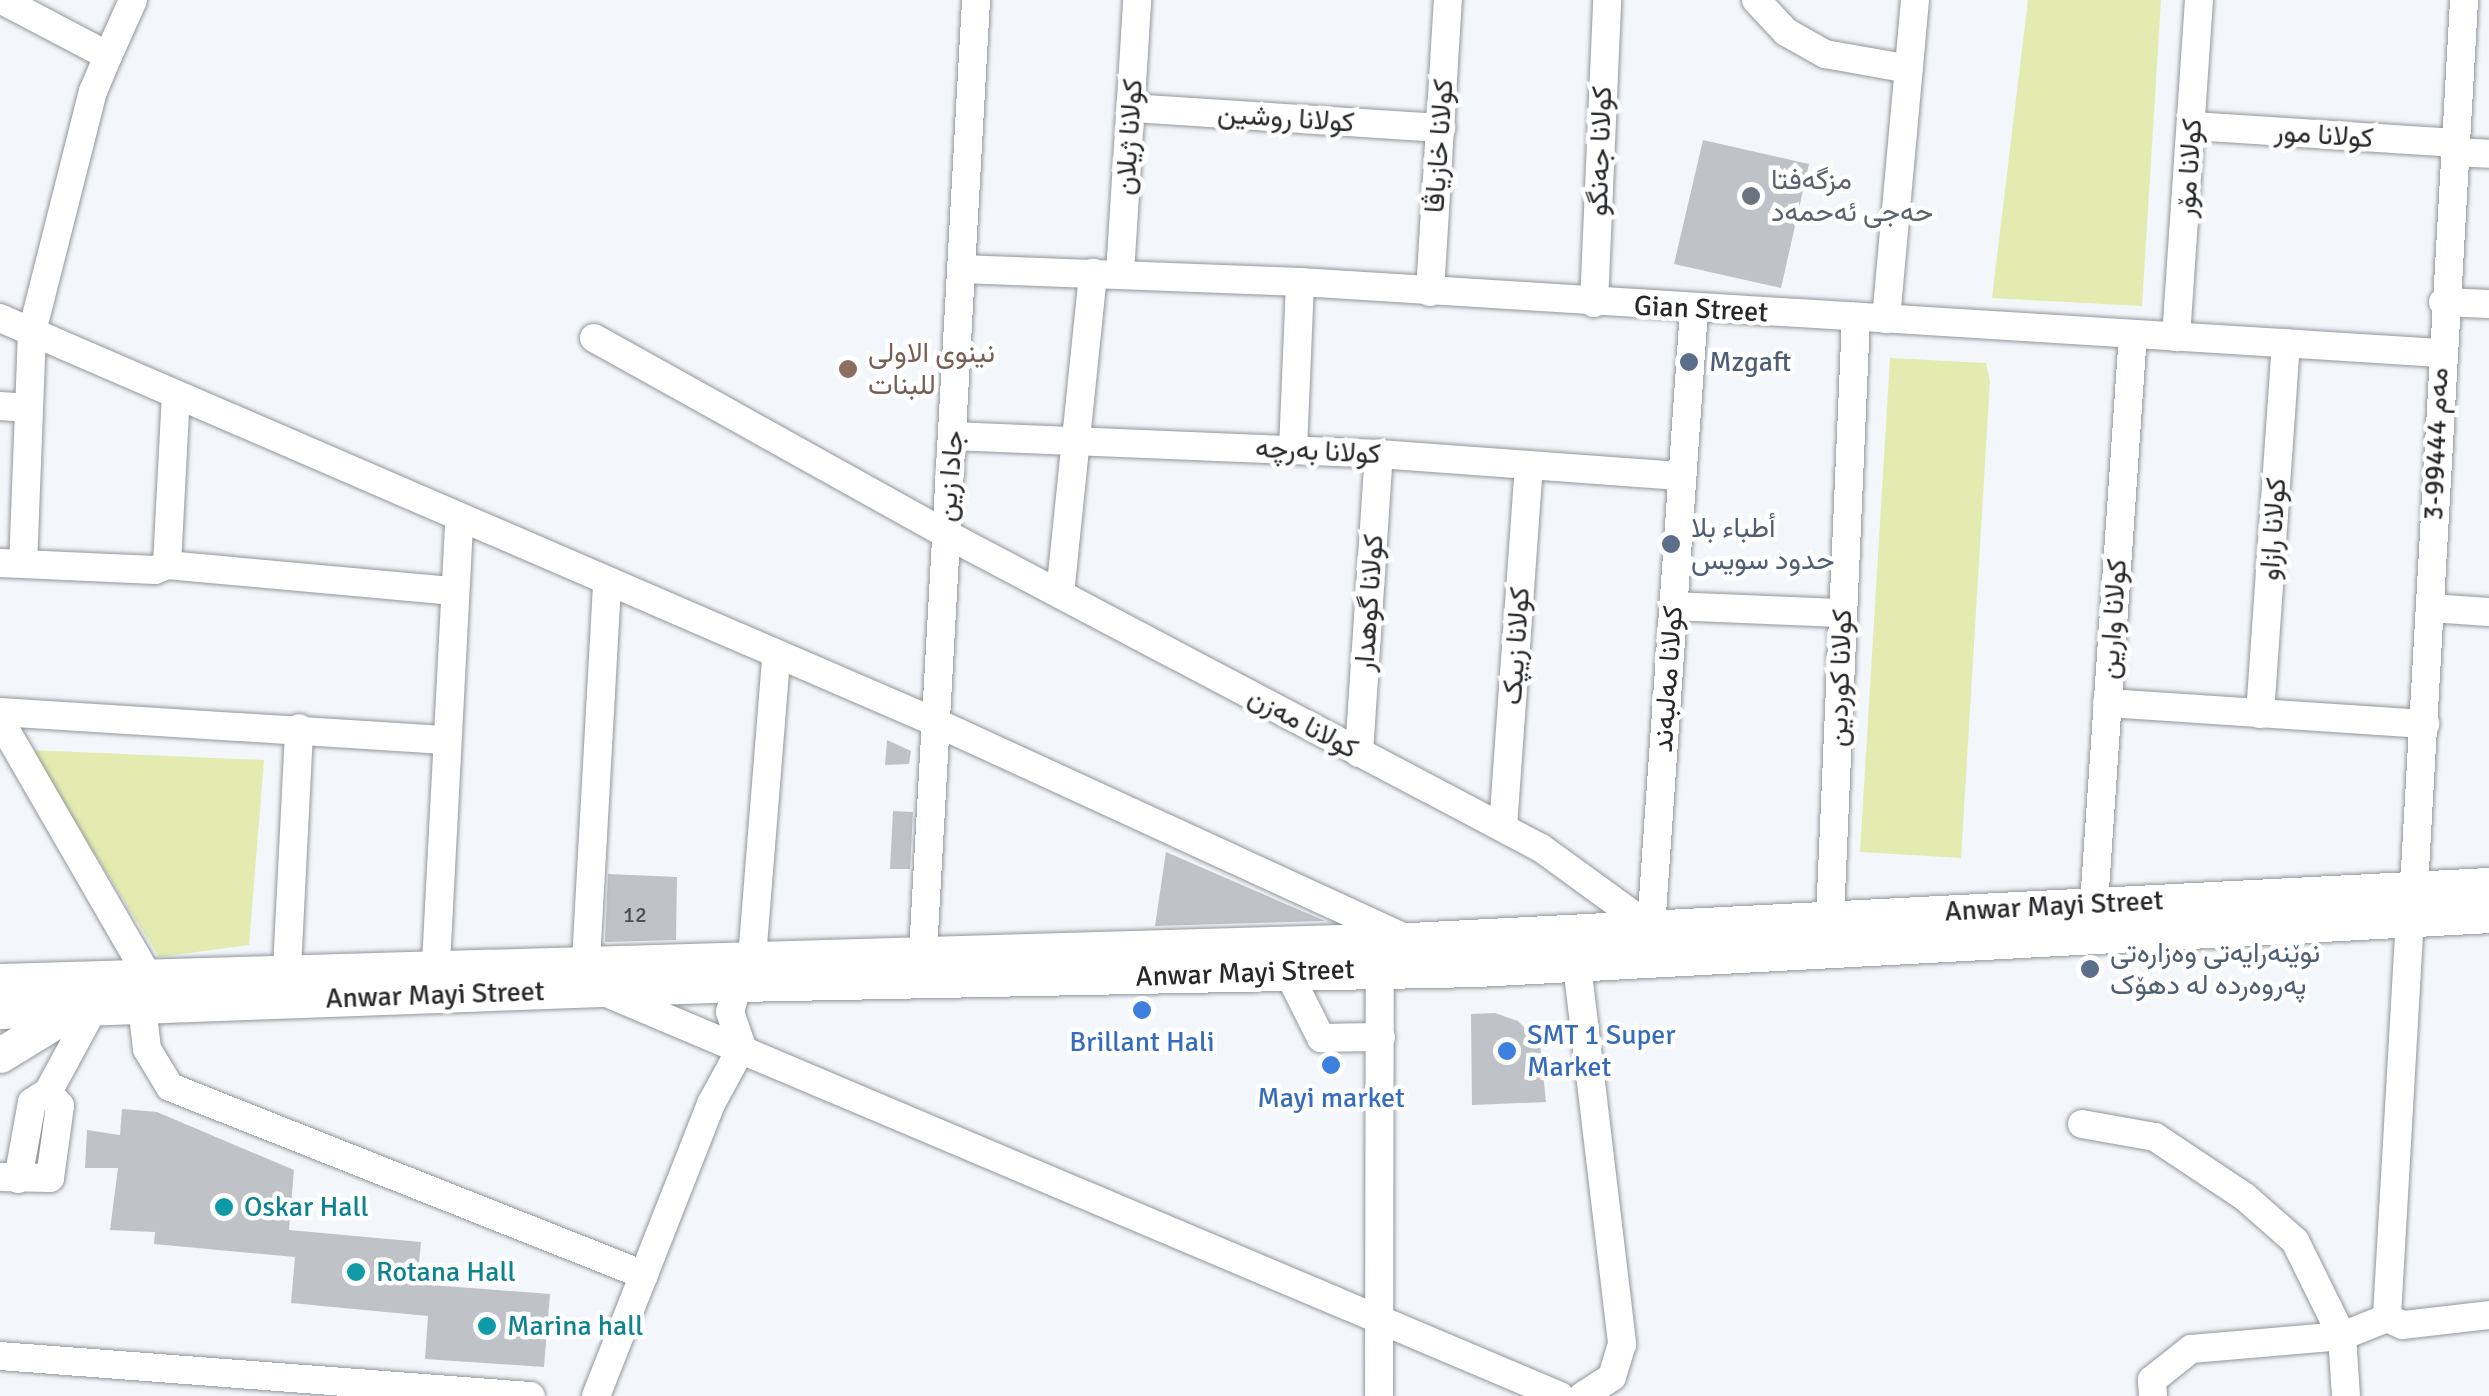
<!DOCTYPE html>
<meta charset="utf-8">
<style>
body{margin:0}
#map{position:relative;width:2489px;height:1396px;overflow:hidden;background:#f3f7fc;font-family:Signika,Vazirmatn,sans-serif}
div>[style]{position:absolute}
.green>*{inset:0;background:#e3ebb1}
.building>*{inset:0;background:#bfc2c6}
.roads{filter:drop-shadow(0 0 2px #929699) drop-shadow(0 0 2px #929699)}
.minor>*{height:28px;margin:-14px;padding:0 14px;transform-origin:14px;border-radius:14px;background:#fff}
.major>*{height:35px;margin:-17.5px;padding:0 17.5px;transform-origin:17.5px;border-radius:17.5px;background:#fff}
.dots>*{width:28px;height:28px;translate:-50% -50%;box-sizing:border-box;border:5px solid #fff;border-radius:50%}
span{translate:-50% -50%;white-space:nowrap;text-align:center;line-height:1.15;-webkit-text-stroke:9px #fff;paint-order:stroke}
.number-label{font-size:22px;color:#4d4e51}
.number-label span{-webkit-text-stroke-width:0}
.street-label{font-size:28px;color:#27282a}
.worship-label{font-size:28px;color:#5b616d}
.left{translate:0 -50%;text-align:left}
.education-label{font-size:28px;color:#785e54}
.service-label{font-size:28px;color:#4e5e75}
.shop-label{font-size:28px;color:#366cbe}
.culture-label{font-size:28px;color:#0d838f}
</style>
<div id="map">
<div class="green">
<div style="clip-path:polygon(2028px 0,2161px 0,2142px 306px,1992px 298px)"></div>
<div style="clip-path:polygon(1890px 358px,1986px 363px,1990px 381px,1961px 858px,1860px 852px)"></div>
<div style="clip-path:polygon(30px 750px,264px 760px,249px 945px,159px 957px)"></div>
</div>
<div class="building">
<div style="clip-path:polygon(1703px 140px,1809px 164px,1781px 288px,1674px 264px)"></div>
<div style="clip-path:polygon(887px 740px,911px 751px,909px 764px,885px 765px)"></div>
<div style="clip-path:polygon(893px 811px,913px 812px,910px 869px,890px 869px)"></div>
<div style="clip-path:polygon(1166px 852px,1325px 921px,1155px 926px)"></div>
<div style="clip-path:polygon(608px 874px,677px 877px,676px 940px,605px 942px)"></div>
<div style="clip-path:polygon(1495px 1013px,1518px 1021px,1540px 1043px,1546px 1102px,1472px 1105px,1471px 1014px)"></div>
<div style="clip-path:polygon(122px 1109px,157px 1112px,294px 1170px,289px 1230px,421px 1242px,417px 1284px,550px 1294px,544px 1367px,425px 1359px,428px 1316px,291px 1303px,295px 1257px,154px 1244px,155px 1232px,110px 1230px,118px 1168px,85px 1168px,87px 1130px,120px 1135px)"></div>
</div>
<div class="roads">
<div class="minor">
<div style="left:2px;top:0;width:120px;rotate:27.8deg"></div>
<div style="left:108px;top:56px;width:38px;rotate:113deg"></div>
<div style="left:93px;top:91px;width:249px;rotate:104.2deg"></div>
<div style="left:32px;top:332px;width:232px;rotate:92.2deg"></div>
<div style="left:1756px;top:0;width:44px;rotate:46.8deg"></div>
<div style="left:1786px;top:32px;width:45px;rotate:29.4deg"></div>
<div style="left:1825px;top:54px;width:85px;rotate:10.1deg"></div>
<div style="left:108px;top:56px;width:61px;rotate:-65.9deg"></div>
<div style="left:1132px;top:108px;width:310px;rotate:3.7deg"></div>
<div style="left:2193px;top:126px;width:263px;rotate:3.7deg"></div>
<div style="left:2454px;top:152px;width:35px;rotate:3deg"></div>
<div style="left:962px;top:269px;width:338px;rotate:2.2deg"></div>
<div style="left:1300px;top:282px;width:1142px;rotate:3.56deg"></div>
<div style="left:1120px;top:274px;width:275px;rotate:-86.4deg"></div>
<div style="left:1430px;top:292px;width:293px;rotate:-86.5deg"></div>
<div style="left:2443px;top:302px;width:46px;rotate:2.5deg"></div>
<div style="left:1594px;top:303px;width:303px;rotate:-87.5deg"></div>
<div style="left:0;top:318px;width:1019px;rotate:23.37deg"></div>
<div style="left:935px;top:722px;width:517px;rotate:24.68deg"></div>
<div style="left:1886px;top:319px;width:320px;rotate:-84.8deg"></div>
<div style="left:2176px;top:337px;width:338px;rotate:-86.1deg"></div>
<div style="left:594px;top:338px;width:401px;rotate:29.1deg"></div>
<div style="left:944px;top:533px;width:675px;rotate:27.82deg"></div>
<div style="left:1541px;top:848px;width:136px;rotate:36deg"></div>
<div style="left:0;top:406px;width:29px;rotate:4deg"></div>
<div style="left:954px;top:436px;width:425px;rotate:2.4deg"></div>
<div style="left:1379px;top:454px;width:304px;rotate:4.2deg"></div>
<div style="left:1293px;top:450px;width:168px;rotate:-87.6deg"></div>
<div style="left:0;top:563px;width:155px;rotate:2.6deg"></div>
<div style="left:155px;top:570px;width:13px;rotate:-23deg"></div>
<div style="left:167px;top:565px;width:288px;rotate:5.2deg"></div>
<div style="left:167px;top:565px;width:170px;rotate:-87deg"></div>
<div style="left:1060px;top:594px;width:323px;rotate:-84.1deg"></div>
<div style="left:1673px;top:606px;width:170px;rotate:2.4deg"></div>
<div style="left:2430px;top:608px;width:59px;rotate:3.9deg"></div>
<div style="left:2107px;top:703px;width:319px;rotate:3.8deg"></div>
<div style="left:0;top:712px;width:445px;rotate:3.6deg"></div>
<div style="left:2260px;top:714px;width:372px;rotate:-86deg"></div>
<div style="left:0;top:720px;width:292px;rotate:60deg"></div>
<div style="left:1359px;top:753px;width:300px;rotate:-86.2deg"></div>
<div style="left:1503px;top:827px;width:363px;rotate:-85.9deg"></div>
<div style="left:2414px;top:887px;width:888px;rotate:-86.77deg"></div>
<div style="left:2094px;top:904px;width:571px;rotate:-86.09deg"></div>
<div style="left:2410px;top:917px;width:402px;rotate:93.3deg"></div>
<div style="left:2387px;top:1318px;width:17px;rotate:24deg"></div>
<div style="left:2403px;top:1325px;width:87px;rotate:-6.6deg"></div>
<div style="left:1830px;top:918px;width:602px;rotate:-87.52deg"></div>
<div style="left:1651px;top:928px;width:619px;rotate:-86.02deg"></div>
<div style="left:923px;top:952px;width:953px;rotate:-86.81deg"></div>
<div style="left:752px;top:958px;width:301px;rotate:-85.4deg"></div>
<div style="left:586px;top:961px;width:378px;rotate:-86.8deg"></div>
<div style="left:436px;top:964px;width:446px;rotate:-87deg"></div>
<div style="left:1577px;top:965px;width:382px;rotate:83.2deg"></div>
<div style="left:1622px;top:1344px;width:34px;rotate:107deg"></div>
<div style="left:1612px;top:1377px;width:35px;rotate:147deg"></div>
<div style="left:287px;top:969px;width:241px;rotate:-87.1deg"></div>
<div style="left:1288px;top:972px;width:74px;rotate:63.4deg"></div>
<div style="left:1321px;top:1038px;width:60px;rotate:-1deg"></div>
<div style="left:738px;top:984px;width:29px;rotate:106deg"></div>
<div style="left:730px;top:1012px;width:37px;rotate:71deg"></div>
<div style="left:600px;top:990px;width:1042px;rotate:22.92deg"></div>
<div style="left:142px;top:1006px;width:43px;rotate:83.4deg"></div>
<div style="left:147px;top:1049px;width:44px;rotate:58.8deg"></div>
<div style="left:170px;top:1087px;width:510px;rotate:21.63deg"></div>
<div style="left:2082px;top:1124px;width:74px;rotate:10.1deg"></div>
<div style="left:2155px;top:1137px;width:108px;rotate:33.7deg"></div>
<div style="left:2245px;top:1197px;width:67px;rotate:41.3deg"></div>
<div style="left:2295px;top:1241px;width:106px;rotate:63.7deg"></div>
<div style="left:2342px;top:1336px;width:48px;rotate:-21.8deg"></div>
<div style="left:0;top:1177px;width:50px;rotate:1.1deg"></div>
<div style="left:50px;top:1178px;width:73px;rotate:-82.1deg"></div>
<div style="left:60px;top:1106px;width:18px;rotate:-131deg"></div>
<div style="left:48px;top:1092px;width:94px;rotate:-61.5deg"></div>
<div style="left:18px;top:1179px;width:78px;rotate:-79.7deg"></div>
<div style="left:32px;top:1102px;width:19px;rotate:-32deg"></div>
<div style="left:0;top:1356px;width:532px;rotate:4.32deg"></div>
<div style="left:596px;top:1396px;width:316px;rotate:-68.5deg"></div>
<div style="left:712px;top:1102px;width:63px;rotate:-61.4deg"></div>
<div style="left:1379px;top:1396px;width:427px;rotate:-89.9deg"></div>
<div style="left:2153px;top:1396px;width:16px;rotate:-94deg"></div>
<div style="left:2152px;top:1380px;width:50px;rotate:-38.5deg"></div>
<div style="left:2191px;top:1349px;width:152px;rotate:-4.9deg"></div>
<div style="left:2342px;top:1336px;width:60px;rotate:86.2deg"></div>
</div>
<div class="major">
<div style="left:0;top:981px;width:1411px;rotate:-1.67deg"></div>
<div style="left:1410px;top:940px;width:1080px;rotate:-2.92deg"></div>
<div style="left:0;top:1011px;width:738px;rotate:-2.1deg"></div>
<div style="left:738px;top:984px;width:739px;rotate:-1.16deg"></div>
<div style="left:1477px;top:969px;width:1013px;rotate:-3.05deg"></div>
<div style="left:0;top:1055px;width:79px;rotate:-31.5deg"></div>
</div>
</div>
<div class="dots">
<div style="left:1751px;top:196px;background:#6b7280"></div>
<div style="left:1689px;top:362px;background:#5c6f8a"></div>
<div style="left:848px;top:369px;background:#8d6e63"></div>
<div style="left:1671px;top:544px;background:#5c6f8a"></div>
<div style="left:2090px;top:969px;background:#5c6f8a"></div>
<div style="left:1142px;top:1010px;background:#3f7fe0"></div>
<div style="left:1507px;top:1051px;background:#3f7fe0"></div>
<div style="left:1331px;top:1065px;background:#3f7fe0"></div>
<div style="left:224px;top:1207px;background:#0f9aa8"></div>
<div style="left:356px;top:1272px;background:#0f9aa8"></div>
<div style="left:487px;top:1326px;background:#0f9aa8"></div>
</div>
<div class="number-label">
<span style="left:635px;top:915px">12</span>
</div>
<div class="street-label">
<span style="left:1286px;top:118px;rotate:4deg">کولانا روشین</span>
<span style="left:2324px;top:135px;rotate:4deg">کولانا مور</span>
<span style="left:1129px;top:137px;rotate:-86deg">کولانا ژیلان</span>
<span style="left:1439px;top:146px;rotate:-86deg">کولانا خازیاڤا</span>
<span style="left:1600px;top:151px;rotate:-88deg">کولانا جەنگو</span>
<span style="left:2189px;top:168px;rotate:-86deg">کولانا مۆر</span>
<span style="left:1701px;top:309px;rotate:3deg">Gian Street</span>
<span style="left:2436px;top:444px;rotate:-88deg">مەم 99444-3</span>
<span style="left:1318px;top:451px;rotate:3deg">کولانا بەرچە</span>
<span style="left:950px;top:476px;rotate:-85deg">جادا زین</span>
<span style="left:2273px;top:529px;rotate:-86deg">کولانا رازاو</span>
<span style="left:1369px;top:603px;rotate:-86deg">کولانا گوهدار</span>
<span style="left:2113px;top:619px;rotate:-86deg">کولانا وارین</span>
<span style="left:1516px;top:646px;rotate:-86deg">کولانا زیپک</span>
<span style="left:1840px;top:678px;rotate:-88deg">کولانا کوردین</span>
<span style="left:1668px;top:679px;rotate:-86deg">کولانا مەلبەند</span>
<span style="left:1303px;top:723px;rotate:28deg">کولانا مەزن</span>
<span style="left:2054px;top:906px;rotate:-3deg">Anwar Mayi Street</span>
<span style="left:1245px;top:973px;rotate:-2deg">Anwar Mayi Street</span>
<span style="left:435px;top:995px;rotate:-2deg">Anwar Mayi Street</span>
</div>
<div class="worship-label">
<span class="left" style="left:1771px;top:196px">مزگەفتا<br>حەجی ئەحمەد</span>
</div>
<div class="education-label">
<span class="left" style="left:868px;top:369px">نينوى الاولى<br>للبنات</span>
</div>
<div class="service-label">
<span class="left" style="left:1709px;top:362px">Mzgaft</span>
<span class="left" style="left:1691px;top:544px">أطباء بلا<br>حدود سويس</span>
<span class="left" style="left:2110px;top:969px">نوێنەرایەتی وەزارەتی<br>پەروەردە لە دهۆک</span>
</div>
<div class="shop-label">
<span class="left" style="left:1527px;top:1051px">SMT 1 Super<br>Market</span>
<span style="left:1142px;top:1042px">Brillant Hali</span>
<span style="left:1331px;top:1098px">Mayi market</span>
</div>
<div class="culture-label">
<span class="left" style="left:244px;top:1207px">Oskar Hall</span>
<span class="left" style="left:376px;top:1272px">Rotana Hall</span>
<span class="left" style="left:507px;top:1326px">Marina hall</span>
</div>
</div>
